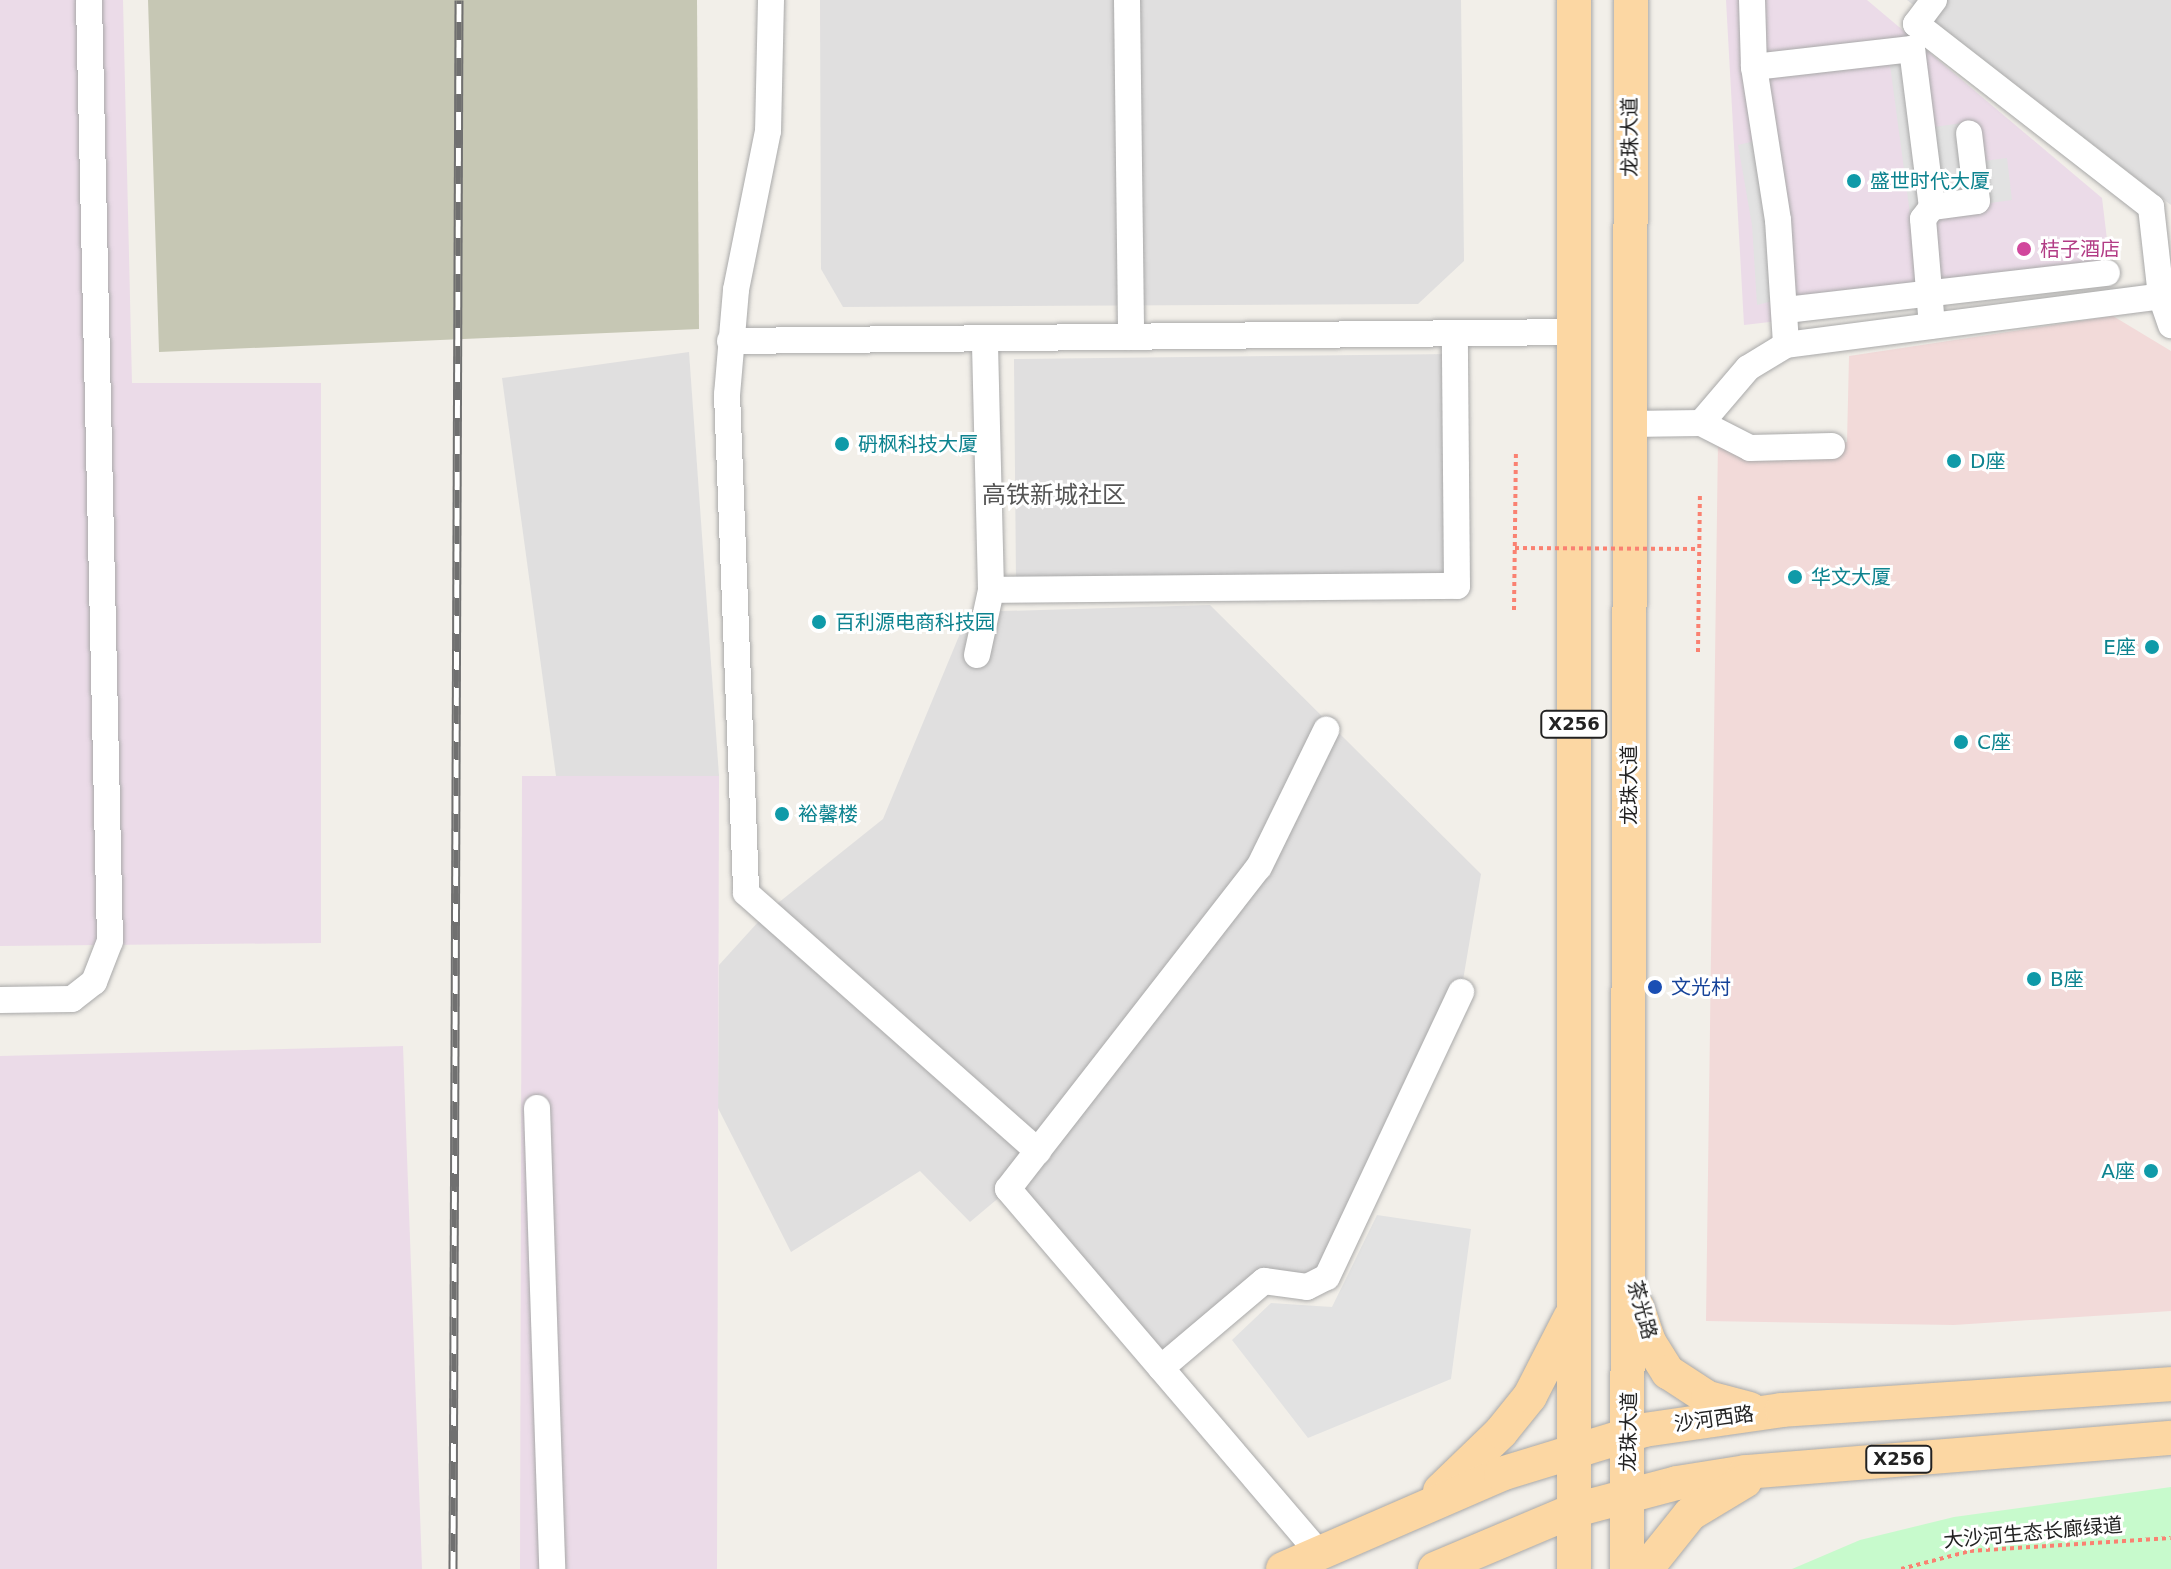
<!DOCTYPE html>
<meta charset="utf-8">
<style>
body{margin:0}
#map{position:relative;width:2171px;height:1569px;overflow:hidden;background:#f2efe9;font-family:"DejaVu Sans","Noto Sans SC",sans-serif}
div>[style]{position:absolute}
.residential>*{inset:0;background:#e0dfdf}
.commercial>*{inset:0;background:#f2dad9}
.industrial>*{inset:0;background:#ebdbe8}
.construction>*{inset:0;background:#c6c7b4}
.park>*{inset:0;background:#c7facc}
.parking>*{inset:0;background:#e2e2e2}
.path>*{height:4px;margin-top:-2px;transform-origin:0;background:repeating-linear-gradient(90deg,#fa8171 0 4px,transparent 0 8px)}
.roads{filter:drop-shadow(0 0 2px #a9a9a9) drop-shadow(0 0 2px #a9a9a9)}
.minor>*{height:26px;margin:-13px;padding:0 13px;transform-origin:13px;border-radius:13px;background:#fff}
.major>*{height:34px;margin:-17px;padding:0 17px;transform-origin:17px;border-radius:17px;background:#fcd7a3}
.rail>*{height:9px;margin-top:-4.5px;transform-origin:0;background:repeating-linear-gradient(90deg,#fff 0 18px,#707070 0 36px);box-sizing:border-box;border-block:2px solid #707070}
.path-bridge>*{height:4px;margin-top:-2px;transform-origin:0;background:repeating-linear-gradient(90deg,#fa8171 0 4px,transparent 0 8px)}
.dots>*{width:22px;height:22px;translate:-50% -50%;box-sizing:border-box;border:4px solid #fff;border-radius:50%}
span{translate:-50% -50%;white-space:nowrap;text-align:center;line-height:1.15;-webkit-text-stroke:6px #fff;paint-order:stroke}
.shield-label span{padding:2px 6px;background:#fff;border:2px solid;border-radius:6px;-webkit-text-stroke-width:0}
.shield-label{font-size:18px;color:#222;font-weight:700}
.street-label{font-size:20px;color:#222}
.culture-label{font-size:20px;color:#0d838f}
.left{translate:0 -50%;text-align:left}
.right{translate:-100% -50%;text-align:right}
.hotel-label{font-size:20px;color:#b23c85}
.transit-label{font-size:20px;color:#164399}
.quarter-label{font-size:24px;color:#555}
</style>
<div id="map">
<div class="residential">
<div style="clip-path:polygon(820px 0,1461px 0,1464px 261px,1418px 304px,843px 307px,821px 269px)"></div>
<div style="clip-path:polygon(1907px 0,2171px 0,2171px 205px)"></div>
<div style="clip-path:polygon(689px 352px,719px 776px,556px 776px,502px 378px)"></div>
<div style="clip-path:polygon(1451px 354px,1454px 574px,1016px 580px,1014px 359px)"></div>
<div style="clip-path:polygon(1210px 605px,1481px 874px,1461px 992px,1327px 1277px,1264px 1281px,1161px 1368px,1008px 1190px,970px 1222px,920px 1171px,791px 1252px,718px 1108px,719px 965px,768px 911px,883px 819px,969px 612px)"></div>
</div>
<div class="commercial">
<div style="clip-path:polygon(2113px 316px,2171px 351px,2171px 1311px,1954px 1325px,1706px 1321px,1718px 440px,1847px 442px,1849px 356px)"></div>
</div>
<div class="industrial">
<div style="clip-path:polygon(0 0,123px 0,132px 383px,321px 383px,321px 943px,0 946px)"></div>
<div style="clip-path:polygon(1726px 0,1867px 0,2102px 198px,2112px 281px,1744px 325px)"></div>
<div style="clip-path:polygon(522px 776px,719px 776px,717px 1569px,520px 1569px)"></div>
<div style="clip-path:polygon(403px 1046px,422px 1569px,0 1569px,0 1056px)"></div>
</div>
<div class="construction">
<div style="clip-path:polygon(148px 0,697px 0,699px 329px,159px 352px)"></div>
</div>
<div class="park">
<div style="clip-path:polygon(2171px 1487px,2171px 1569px,1792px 1569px,1860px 1540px,1954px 1517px)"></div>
</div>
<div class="parking">
<div style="clip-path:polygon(1903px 63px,1912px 130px,1963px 123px,1968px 163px,2007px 158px,2012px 200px,1910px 214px,1890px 65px)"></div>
<div style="clip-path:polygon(1759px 140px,1777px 300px,1757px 305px,1752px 225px,1738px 145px)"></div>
<div style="clip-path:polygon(1377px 1215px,1471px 1229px,1451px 1379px,1308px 1438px,1232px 1340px,1271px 1303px,1332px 1307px)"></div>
</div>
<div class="path">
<div style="left:1514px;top:610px;width:159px;rotate:-89.3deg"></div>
<div style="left:1698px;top:652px;width:159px;rotate:-89.3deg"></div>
<div style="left:1901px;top:1569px;width:71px;rotate:-14.6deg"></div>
<div style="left:1970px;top:1551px;width:201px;rotate:-3.7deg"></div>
</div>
<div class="roads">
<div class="minor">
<div style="left:771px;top:0;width:131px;rotate:91.3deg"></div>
<div style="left:768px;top:131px;width:162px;rotate:101.4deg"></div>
<div style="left:736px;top:290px;width:104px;rotate:94.9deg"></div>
<div style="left:727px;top:394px;width:499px;rotate:87.8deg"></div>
<div style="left:746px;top:893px;width:390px;rotate:41.5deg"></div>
<div style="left:1127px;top:0;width:337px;rotate:89.3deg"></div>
<div style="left:1752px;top:0;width:67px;rotate:88.3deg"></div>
<div style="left:1754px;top:67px;width:155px;rotate:81.1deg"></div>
<div style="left:1778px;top:220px;width:125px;rotate:86.3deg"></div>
<div style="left:1934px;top:0;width:30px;rotate:127deg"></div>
<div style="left:1916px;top:24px;width:298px;rotate:37.9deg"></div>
<div style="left:2151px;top:207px;width:90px;rotate:83.6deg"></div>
<div style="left:2161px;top:296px;width:31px;rotate:71deg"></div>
<div style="left:1754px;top:67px;width:159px;rotate:-6.5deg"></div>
<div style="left:1912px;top:49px;width:159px;rotate:82.8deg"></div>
<div style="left:1932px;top:207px;width:15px;rotate:127deg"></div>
<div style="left:1923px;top:219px;width:107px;rotate:85.2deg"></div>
<div style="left:1932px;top:207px;width:45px;rotate:-7.6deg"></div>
<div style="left:1977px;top:201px;width:68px;rotate:-96.7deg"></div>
<div style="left:1786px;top:310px;width:323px;rotate:-6.6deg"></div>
<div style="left:730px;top:341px;width:843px;rotate:-0.61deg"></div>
<div style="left:1701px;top:423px;width:72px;rotate:-49.5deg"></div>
<div style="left:1748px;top:368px;width:44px;rotate:-31.2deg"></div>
<div style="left:1786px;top:345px;width:378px;rotate:-7.4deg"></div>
<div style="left:1629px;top:424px;width:72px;rotate:-0.8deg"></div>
<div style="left:1701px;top:423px;width:55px;rotate:27deg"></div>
<div style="left:1750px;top:448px;width:82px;rotate:-1.4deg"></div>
<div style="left:991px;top:590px;width:466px;rotate:-0.5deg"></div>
<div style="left:1457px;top:586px;width:253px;rotate:-90.5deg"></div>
<div style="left:977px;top:655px;width:66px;rotate:-77.8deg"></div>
<div style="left:991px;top:590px;width:252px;rotate:-91.4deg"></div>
<div style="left:0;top:1000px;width:72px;rotate:-0.8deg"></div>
<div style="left:72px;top:999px;width:28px;rotate:-38deg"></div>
<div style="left:94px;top:982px;width:44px;rotate:-68.7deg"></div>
<div style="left:110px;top:941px;width:941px;rotate:-91.28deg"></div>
<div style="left:537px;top:1108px;width:461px;rotate:88.1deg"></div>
<div style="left:1161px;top:1368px;width:135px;rotate:-40.2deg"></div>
<div style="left:1264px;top:1281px;width:43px;rotate:7.9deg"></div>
<div style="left:1307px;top:1287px;width:22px;rotate:-27deg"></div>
<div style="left:1327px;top:1277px;width:315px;rotate:-64.8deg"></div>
<div style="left:1319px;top:1553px;width:479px;rotate:-130.5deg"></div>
<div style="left:1008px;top:1189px;width:408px;rotate:-52.1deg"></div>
<div style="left:1259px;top:867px;width:153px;rotate:-63.9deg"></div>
</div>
<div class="major">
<div style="left:1637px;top:1307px;width:37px;rotate:71deg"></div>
<div style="left:1649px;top:1342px;width:36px;rotate:58deg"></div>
<div style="left:1668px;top:1372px;width:48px;rotate:33deg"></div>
<div style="left:1708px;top:1398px;width:43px;rotate:14.7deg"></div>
<div style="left:1440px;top:1491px;width:85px;rotate:-44deg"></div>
<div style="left:1501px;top:1432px;width:46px;rotate:-51.1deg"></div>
<div style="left:1530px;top:1396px;width:88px;rotate:-62.9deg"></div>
<div style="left:1283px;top:1569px;width:238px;rotate:-23.5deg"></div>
<div style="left:1501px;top:1474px;width:150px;rotate:-17.1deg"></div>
<div style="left:1644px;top:1430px;width:139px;rotate:-8.2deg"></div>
<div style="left:1782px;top:1410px;width:390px;rotate:-3.8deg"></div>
<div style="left:1435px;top:1569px;width:152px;rotate:-22.9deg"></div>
<div style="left:1575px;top:1510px;width:106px;rotate:-14.8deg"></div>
<div style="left:1677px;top:1483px;width:70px;rotate:-9.1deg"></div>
<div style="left:1746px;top:1472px;width:426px;rotate:-4.6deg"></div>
<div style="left:1574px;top:1569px;width:1569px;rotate:-90deg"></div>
<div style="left:1627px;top:1569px;width:1569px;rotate:-89.85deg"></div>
<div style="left:1646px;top:1569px;width:70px;rotate:-51.3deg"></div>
<div style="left:1690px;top:1514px;width:64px;rotate:-31deg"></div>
</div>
</div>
<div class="rail">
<div style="left:453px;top:1569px;width:1569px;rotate:-89.78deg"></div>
</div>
<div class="path-bridge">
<div style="left:1515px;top:548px;width:184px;rotate:0.3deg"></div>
</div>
<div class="dots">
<div style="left:1854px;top:181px;background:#0f9aa8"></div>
<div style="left:2024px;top:249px;background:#d1479c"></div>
<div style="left:842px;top:444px;background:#0f9aa8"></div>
<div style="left:1954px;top:461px;background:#0f9aa8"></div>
<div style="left:1795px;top:577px;background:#0f9aa8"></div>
<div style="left:819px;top:622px;background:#0f9aa8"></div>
<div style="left:2152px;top:647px;background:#0f9aa8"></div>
<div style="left:1961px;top:742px;background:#0f9aa8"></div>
<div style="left:782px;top:814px;background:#0f9aa8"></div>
<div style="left:2034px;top:979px;background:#0f9aa8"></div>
<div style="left:1655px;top:987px;background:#1a4fb4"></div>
<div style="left:2151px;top:1171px;background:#0f9aa8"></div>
</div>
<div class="shield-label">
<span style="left:1574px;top:724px">X256</span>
<span style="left:1899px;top:1459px">X256</span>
</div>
<div class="street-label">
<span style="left:1630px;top:137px;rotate:-90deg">龙珠大道</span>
<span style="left:1629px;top:785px;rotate:-90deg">龙珠大道</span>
<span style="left:1642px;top:1310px;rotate:75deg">茶光路</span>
<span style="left:1714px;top:1419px;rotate:-8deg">沙河西路</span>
<span style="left:1629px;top:1432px;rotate:-89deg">龙珠大道</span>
<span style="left:2033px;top:1533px;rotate:-5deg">大沙河生态长廊绿道</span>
</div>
<div class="culture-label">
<span class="left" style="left:1870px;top:181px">盛世时代大厦</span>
<span class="left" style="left:858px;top:444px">砃枫科技大厦</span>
<span class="left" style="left:1970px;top:461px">D座</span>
<span class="left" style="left:1811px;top:577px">华文大厦</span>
<span class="left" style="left:835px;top:622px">百利源电商科技园</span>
<span class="right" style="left:2136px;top:647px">E座</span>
<span class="left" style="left:1977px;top:742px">C座</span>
<span class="left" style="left:798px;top:814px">裕馨楼</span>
<span class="left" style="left:2050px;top:979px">B座</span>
<span class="right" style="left:2135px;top:1171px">A座</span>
</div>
<div class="hotel-label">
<span class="left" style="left:2040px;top:249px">桔子酒店</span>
</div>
<div class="transit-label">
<span class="left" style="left:1671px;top:987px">文光村</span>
</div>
<div class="quarter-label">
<span style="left:1054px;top:496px">高铁新城社区</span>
</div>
</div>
